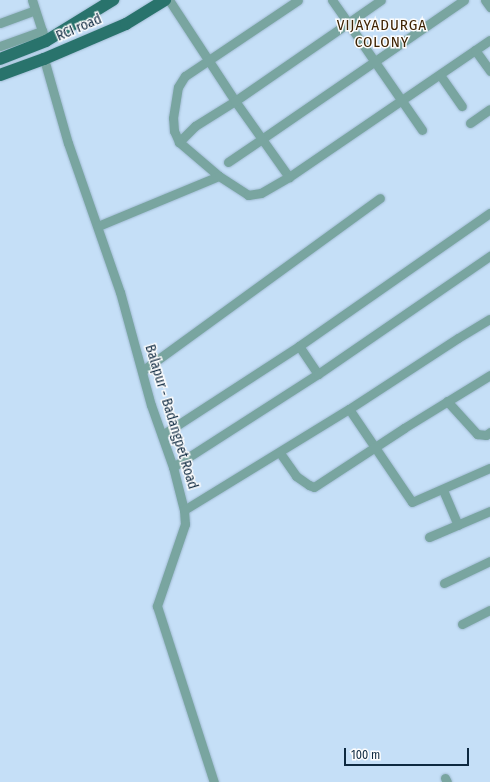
<!DOCTYPE html>
<style>
body{margin:0}
#map{position:relative;width:490px;height:782px;overflow:hidden;background:#c5dff7;font-family:"Fira Sans Condensed",sans-serif}
div>[style]{position:absolute}
.roads{filter:drop-shadow(0 0 1px #a0bbd2) drop-shadow(0 0 1px #a0bbd2)}
.minor>*{height:9px;margin:-4.5px;padding:0 4.5px;transform-origin:4.5px;border-radius:4.5px;background:#79a5a0}
.major>*{height:12px;margin:-6px;padding:0 6px;transform-origin:6px;border-radius:6px;background:#29736c}
span{translate:-50% -50%;white-space:nowrap;text-align:center;line-height:1.15;-webkit-text-stroke:3px #fdfdfd;paint-order:stroke}
.street-label{font-size:14px;color:#0e2940}
.neighbourhood-label{font-size:15px;color:#3e2303;letter-spacing:1px}
.scale{position:absolute;left:344px;top:748px;width:125px;height:18px;box-sizing:border-box;border:2px solid #0e2940;border-top:0;padding-left:5px;font-size:12px;line-height:14px;white-space:nowrap;color:#0e2940;-webkit-text-stroke:3px #fdfdfd;paint-order:stroke}
</style>
<div id="map">
<div class="roads">
<div class="minor">
<div style="left:32px;top:0;width:38px;rotate:72deg"></div>
<div style="left:169px;top:0;width:121px;rotate:56.8deg"></div>
<div style="left:235px;top:101px;width:47px;rotate:148deg"></div>
<div style="left:195px;top:126px;width:23px;rotate:135deg"></div>
<div style="left:179px;top:142px;width:52px;rotate:40.4deg"></div>
<div style="left:332px;top:0;width:28px;rotate:55deg"></div>
<div style="left:348px;top:23px;width:40px;rotate:-34.9deg"></div>
<div style="left:464px;top:0;width:245px;rotate:145.5deg"></div>
<div style="left:262px;top:139px;width:47px;rotate:54.6deg"></div>
<div style="left:289px;top:177px;width:243px;rotate:-34.3deg"></div>
<div style="left:485px;top:0;width:9px;rotate:54deg"></div>
<div style="left:0;top:23px;width:37px;rotate:-20deg"></div>
<div style="left:0;top:46px;width:45px;rotate:-19.7deg"></div>
<div style="left:475px;top:50px;width:26px;rotate:54deg"></div>
<div style="left:44px;top:59px;width:87px;rotate:74.1deg"></div>
<div style="left:68px;top:143px;width:158px;rotate:70.8deg"></div>
<div style="left:120px;top:292px;width:117px;rotate:74.7deg"></div>
<div style="left:151px;top:405px;width:66px;rotate:70.5deg"></div>
<div style="left:173px;top:467px;width:44px;rotate:75.7deg"></div>
<div style="left:184px;top:510px;width:14px;rotate:86deg"></div>
<div style="left:185px;top:524px;width:87px;rotate:108.9deg"></div>
<div style="left:157px;top:606px;width:185px;rotate:72.1deg"></div>
<div style="left:440px;top:75px;width:38px;rotate:55deg"></div>
<div style="left:470px;top:123px;width:24px;rotate:-35deg"></div>
<div style="left:179px;top:142px;width:12px;rotate:-114deg"></div>
<div style="left:174px;top:131px;width:13px;rotate:-94deg"></div>
<div style="left:173px;top:118px;width:31px;rotate:-81deg"></div>
<div style="left:178px;top:87px;width:13px;rotate:-58deg"></div>
<div style="left:185px;top:76px;width:136px;rotate:-33.9deg"></div>
<div style="left:228px;top:162px;width:41px;rotate:-34.1deg"></div>
<div style="left:262px;top:139px;width:47px;rotate:-125.4deg"></div>
<div style="left:235px;top:101px;width:137px;rotate:-34.6deg"></div>
<div style="left:348px;top:23px;width:130px;rotate:55.3deg"></div>
<div style="left:98px;top:226px;width:131px;rotate:-22.5deg"></div>
<div style="left:219px;top:176px;width:35px;rotate:33deg"></div>
<div style="left:248px;top:195px;width:13px;rotate:-9deg"></div>
<div style="left:261px;top:193px;width:32px;rotate:-30deg"></div>
<div style="left:299px;top:346px;width:34px;rotate:56deg"></div>
<div style="left:142px;top:371px;width:294px;rotate:-36deg"></div>
<div style="left:447px;top:401px;width:45px;rotate:47.7deg"></div>
<div style="left:477px;top:434px;width:9px;rotate:6deg"></div>
<div style="left:486px;top:435px;width:5px;rotate:-37deg"></div>
<div style="left:349px;top:409px;width:112px;rotate:55.9deg"></div>
<div style="left:412px;top:502px;width:85px;rotate:-23.6deg"></div>
<div style="left:162px;top:435px;width:163px;rotate:-33deg"></div>
<div style="left:299px;top:346px;width:233px;rotate:-34.9deg"></div>
<div style="left:280px;top:453px;width:28px;rotate:55deg"></div>
<div style="left:296px;top:476px;width:16px;rotate:35deg"></div>
<div style="left:309px;top:485px;width:5px;rotate:22deg"></div>
<div style="left:314px;top:487px;width:108px;rotate:-33.2deg"></div>
<div style="left:404px;top:428px;width:101px;rotate:-31.6deg"></div>
<div style="left:173px;top:467px;width:172px;rotate:-32.7deg"></div>
<div style="left:318px;top:374px;width:209px;rotate:-34.5deg"></div>
<div style="left:443px;top:490px;width:38px;rotate:67deg"></div>
<div style="left:184px;top:510px;width:193px;rotate:-31.5deg"></div>
<div style="left:349px;top:409px;width:130px;rotate:-33.1deg"></div>
<div style="left:458px;top:338px;width:37px;rotate:-31deg"></div>
<div style="left:429px;top:537px;width:66px;rotate:-23.1deg"></div>
<div style="left:444px;top:583px;width:51px;rotate:-25.6deg"></div>
<div style="left:462px;top:624px;width:31px;rotate:-27deg"></div>
<div style="left:445px;top:778px;width:4px;rotate:63deg"></div>
</div>
<div class="major">
<div style="left:0;top:59px;width:49px;rotate:-21.4deg"></div>
<div style="left:46px;top:41px;width:79px;rotate:-31.5deg"></div>
<div style="left:0;top:75px;width:47px;rotate:-20deg"></div>
<div style="left:44px;top:59px;width:89px;rotate:-23.1deg"></div>
<div style="left:126px;top:24px;width:46px;rotate:-31.6deg"></div>
</div>
</div>
<div class="street-label">
<span style="left:79px;top:28px;rotate:-23deg">RCI road</span>
<span style="left:171px;top:417px;rotate:73deg">Balapur - Badangpet Road</span>
</div>
<div class="neighbourhood-label">
<span style="left:382px;top:34px">VIJAYADURGA<br>COLONY</span>
</div>
<div class="scale">100 m</div>
</div>
